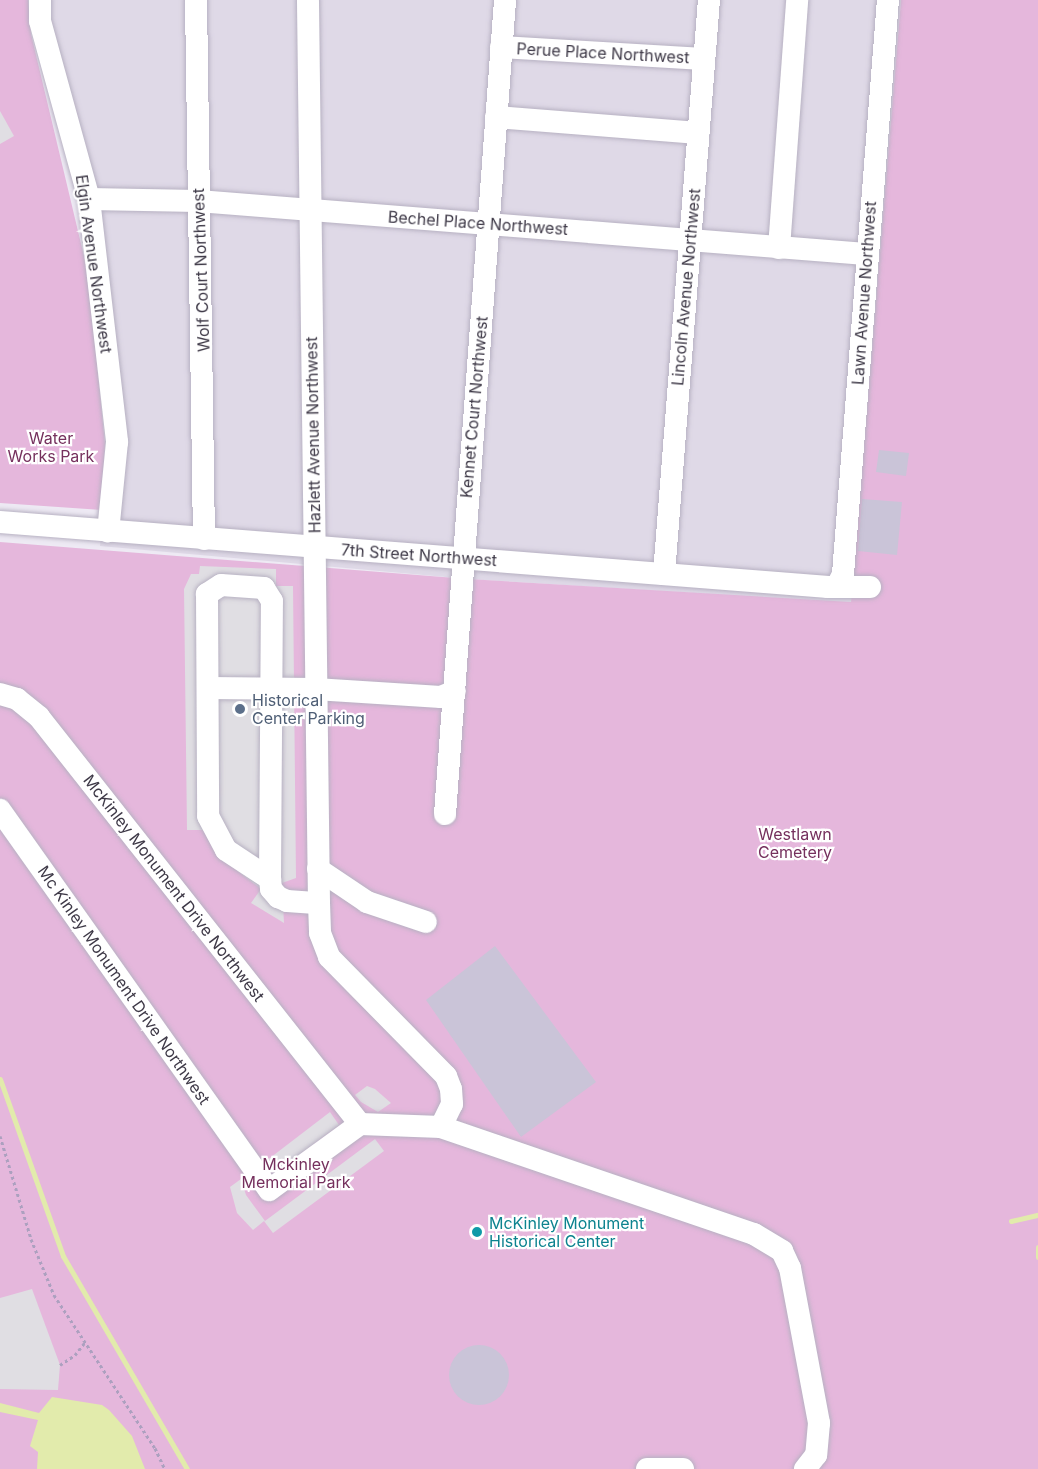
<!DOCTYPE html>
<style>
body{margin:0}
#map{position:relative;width:1038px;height:1469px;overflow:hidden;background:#eeeaf4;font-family:Inter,sans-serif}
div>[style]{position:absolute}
.residential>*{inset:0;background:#dfd9e7}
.green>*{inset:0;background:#e5b7dc}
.parking>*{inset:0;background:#e0dee3}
.water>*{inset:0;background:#e2ebac}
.stream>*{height:5px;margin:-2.5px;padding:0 2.5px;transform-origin:2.5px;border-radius:2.5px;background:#e2ebac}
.building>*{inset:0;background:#cac4d8}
.round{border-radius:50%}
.path>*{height:3px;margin-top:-1.5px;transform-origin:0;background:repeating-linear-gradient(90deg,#aca0bf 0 3px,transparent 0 6px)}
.roads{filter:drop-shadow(0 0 2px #b7b1c2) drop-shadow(0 0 2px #b7b1c2)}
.minor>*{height:22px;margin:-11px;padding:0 11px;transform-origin:11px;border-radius:11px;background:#fff}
.dots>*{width:16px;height:16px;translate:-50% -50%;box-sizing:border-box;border:3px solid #fff;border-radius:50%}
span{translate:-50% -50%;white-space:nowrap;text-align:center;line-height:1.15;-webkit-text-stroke:4.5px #fff;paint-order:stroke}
.street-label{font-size:16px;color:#3e3947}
.park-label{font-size:16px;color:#75305d}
.service-label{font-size:16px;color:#4e5e75}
.left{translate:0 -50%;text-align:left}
.culture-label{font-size:16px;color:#0d838f}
</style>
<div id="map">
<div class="residential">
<div style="clip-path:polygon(39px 0,901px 0,851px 603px,468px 579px,100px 546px,105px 444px,89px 199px)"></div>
</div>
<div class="green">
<div style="clip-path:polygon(0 0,28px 0,31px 34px,88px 273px,105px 444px,102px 510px,0 503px)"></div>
<div style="clip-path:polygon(901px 0,1038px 0,1038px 1469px,0 1469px,0 542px,468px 579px,851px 602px)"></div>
</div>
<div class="parking">
<div style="clip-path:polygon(0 111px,14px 136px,0 144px)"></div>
<div style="clip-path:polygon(200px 566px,276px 569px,276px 586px,293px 586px,296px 878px,282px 883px,284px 923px,251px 903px,261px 889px,235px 869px,205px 830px,187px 830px,184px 589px,191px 574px,199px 574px)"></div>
<div style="clip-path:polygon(367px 1086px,375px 1089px,391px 1103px,378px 1112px,361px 1102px,355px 1095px)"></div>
<div style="clip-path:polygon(330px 1112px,339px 1125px,274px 1173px,266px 1161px)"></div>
<div style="clip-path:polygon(375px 1139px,384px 1151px,273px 1233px,264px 1221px,253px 1230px,237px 1213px,230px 1187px,241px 1179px,246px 1195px,265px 1221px)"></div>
<div style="clip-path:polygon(32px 1289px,60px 1365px,58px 1390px,0 1389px,0 1298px)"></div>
</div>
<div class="water">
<div style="clip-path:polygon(52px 1397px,102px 1405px,109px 1410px,132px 1436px,145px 1469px,37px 1469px,38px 1452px,30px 1446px,38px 1420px,0 1412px,0 1403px,39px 1413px)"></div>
</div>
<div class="stream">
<div style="left:0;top:1079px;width:188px;rotate:70.4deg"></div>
<div style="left:63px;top:1256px;width:246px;rotate:59.8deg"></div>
<div style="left:1011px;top:1221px;width:28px;rotate:-13deg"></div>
<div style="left:1038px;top:1247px;width:10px;rotate:90deg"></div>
</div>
<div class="building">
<div style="clip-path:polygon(879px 450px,909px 453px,906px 476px,876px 472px)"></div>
<div style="clip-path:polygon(862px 499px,902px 502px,897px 555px,858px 551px)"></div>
<div style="clip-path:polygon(495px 946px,596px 1082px,521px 1137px,426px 1000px)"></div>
<div class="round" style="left:449px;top:1345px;width:60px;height:60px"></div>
</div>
<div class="path">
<div style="left:0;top:1136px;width:108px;rotate:73.2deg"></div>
<div style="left:31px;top:1239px;width:61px;rotate:67.7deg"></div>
<div style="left:54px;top:1295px;width:183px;rotate:56.6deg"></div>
<div style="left:155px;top:1448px;width:23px;rotate:65deg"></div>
<div style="left:60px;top:1365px;width:18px;rotate:-34deg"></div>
<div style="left:75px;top:1355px;width:16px;rotate:-52deg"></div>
</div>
<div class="roads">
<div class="minor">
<div style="left:40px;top:0;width:21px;rotate:90deg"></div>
<div style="left:40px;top:21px;width:185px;rotate:74.6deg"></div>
<div style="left:89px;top:199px;width:245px;rotate:83.4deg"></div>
<div style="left:117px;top:442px;width:90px;rotate:95.7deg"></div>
<div style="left:196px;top:0;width:539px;rotate:89.15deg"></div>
<div style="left:501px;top:47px;width:203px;rotate:3.4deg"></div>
<div style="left:496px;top:117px;width:203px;rotate:4.5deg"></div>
<div style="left:89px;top:199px;width:109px;rotate:1.1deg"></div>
<div style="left:198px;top:201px;width:670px;rotate:4.54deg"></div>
<div style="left:779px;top:248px;width:249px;rotate:-85.8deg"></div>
<div style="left:0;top:522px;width:831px;rotate:4.49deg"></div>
<div style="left:828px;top:587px;width:42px"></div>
<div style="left:664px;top:574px;width:576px;rotate:-85.52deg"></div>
<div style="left:838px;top:584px;width:11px;rotate:-63deg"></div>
<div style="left:843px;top:574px;width:576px;rotate:-85.52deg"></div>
<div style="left:208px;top:688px;width:107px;rotate:0.5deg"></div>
<div style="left:315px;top:689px;width:126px;rotate:3.6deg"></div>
<div style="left:441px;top:697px;width:15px;rotate:-23deg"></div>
<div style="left:0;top:694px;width:18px;rotate:16deg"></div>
<div style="left:17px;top:699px;width:28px;rotate:39deg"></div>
<div style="left:39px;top:717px;width:518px;rotate:51.74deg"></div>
<div style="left:360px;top:1124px;width:112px;rotate:144deg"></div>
<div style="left:269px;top:1190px;width:466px;rotate:-125.3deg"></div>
<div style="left:445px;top:814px;width:816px;rotate:-85.78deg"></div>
<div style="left:318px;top:869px;width:59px;rotate:34deg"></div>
<div style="left:367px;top:902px;width:62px;rotate:18.7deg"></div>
<div style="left:270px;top:879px;width:278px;rotate:-89.6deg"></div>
<div style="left:272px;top:601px;width:15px;rotate:-122deg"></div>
<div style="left:264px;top:588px;width:43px;rotate:-176deg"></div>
<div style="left:221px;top:585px;width:17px;rotate:147deg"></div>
<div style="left:207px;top:594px;width:222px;rotate:89.7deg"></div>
<div style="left:208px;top:816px;width:38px;rotate:62deg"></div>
<div style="left:226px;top:850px;width:53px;rotate:33.4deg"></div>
<div style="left:270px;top:879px;width:10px;rotate:84deg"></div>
<div style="left:271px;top:889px;width:11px;rotate:49deg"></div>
<div style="left:278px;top:897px;width:10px;rotate:24deg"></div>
<div style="left:287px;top:901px;width:32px;rotate:4deg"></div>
<div style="left:319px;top:903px;width:903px;rotate:-90.7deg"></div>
<div style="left:319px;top:903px;width:30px;rotate:88deg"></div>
<div style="left:320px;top:933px;width:26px;rotate:69deg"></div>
<div style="left:329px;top:957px;width:167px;rotate:45.5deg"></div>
<div style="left:446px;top:1076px;width:14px;rotate:69deg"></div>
<div style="left:451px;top:1089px;width:15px;rotate:86deg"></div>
<div style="left:452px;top:1104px;width:25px;rotate:116deg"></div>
<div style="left:441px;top:1127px;width:81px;rotate:-177.9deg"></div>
<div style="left:441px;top:1127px;width:331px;rotate:18.9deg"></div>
<div style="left:754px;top:1234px;width:33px;rotate:31deg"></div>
<div style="left:782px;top:1251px;width:19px;rotate:65deg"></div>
<div style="left:790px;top:1268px;width:158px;rotate:79.4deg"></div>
<div style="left:819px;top:1423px;width:32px;rotate:95deg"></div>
<div style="left:816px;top:1455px;width:18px;rotate:128deg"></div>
<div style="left:647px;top:1469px;width:36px"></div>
</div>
</div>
<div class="dots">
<div style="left:240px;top:709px;background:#5c6f8a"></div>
<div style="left:477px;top:1232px;background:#0f9aa8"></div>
</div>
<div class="street-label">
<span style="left:603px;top:53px;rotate:3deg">Perue Place Northwest</span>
<span style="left:478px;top:223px;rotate:4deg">Bechel Place Northwest</span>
<span style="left:94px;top:264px;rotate:82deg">Elgin Avenue Northwest</span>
<span style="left:201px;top:270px;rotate:-92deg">Wolf Court Northwest</span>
<span style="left:686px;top:287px;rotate:-85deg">Lincoln Avenue Northwest</span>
<span style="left:864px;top:293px;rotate:-86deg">Lawn Avenue Northwest</span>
<span style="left:474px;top:407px;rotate:-85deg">Kennet Court Northwest</span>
<span style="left:313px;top:435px;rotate:-91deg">Hazlett Avenue Northwest</span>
<span style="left:419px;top:555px;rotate:4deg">7th Street Northwest</span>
<span style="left:174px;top:888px;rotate:52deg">McKinley Monument Drive Northwest</span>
<span style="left:124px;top:985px;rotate:55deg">Mc Kinley Monument Drive Northwest</span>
</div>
<div class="park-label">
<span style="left:51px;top:447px">Water<br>Works Park</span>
<span style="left:795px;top:843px">Westlawn<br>Cemetery</span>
<span style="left:296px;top:1173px">Mckinley<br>Memorial Park</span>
</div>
<div class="service-label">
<span class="left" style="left:252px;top:709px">Historical<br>Center Parking</span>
</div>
<div class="culture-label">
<span class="left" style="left:489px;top:1232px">McKinley Monument<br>Historical Center</span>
</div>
</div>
